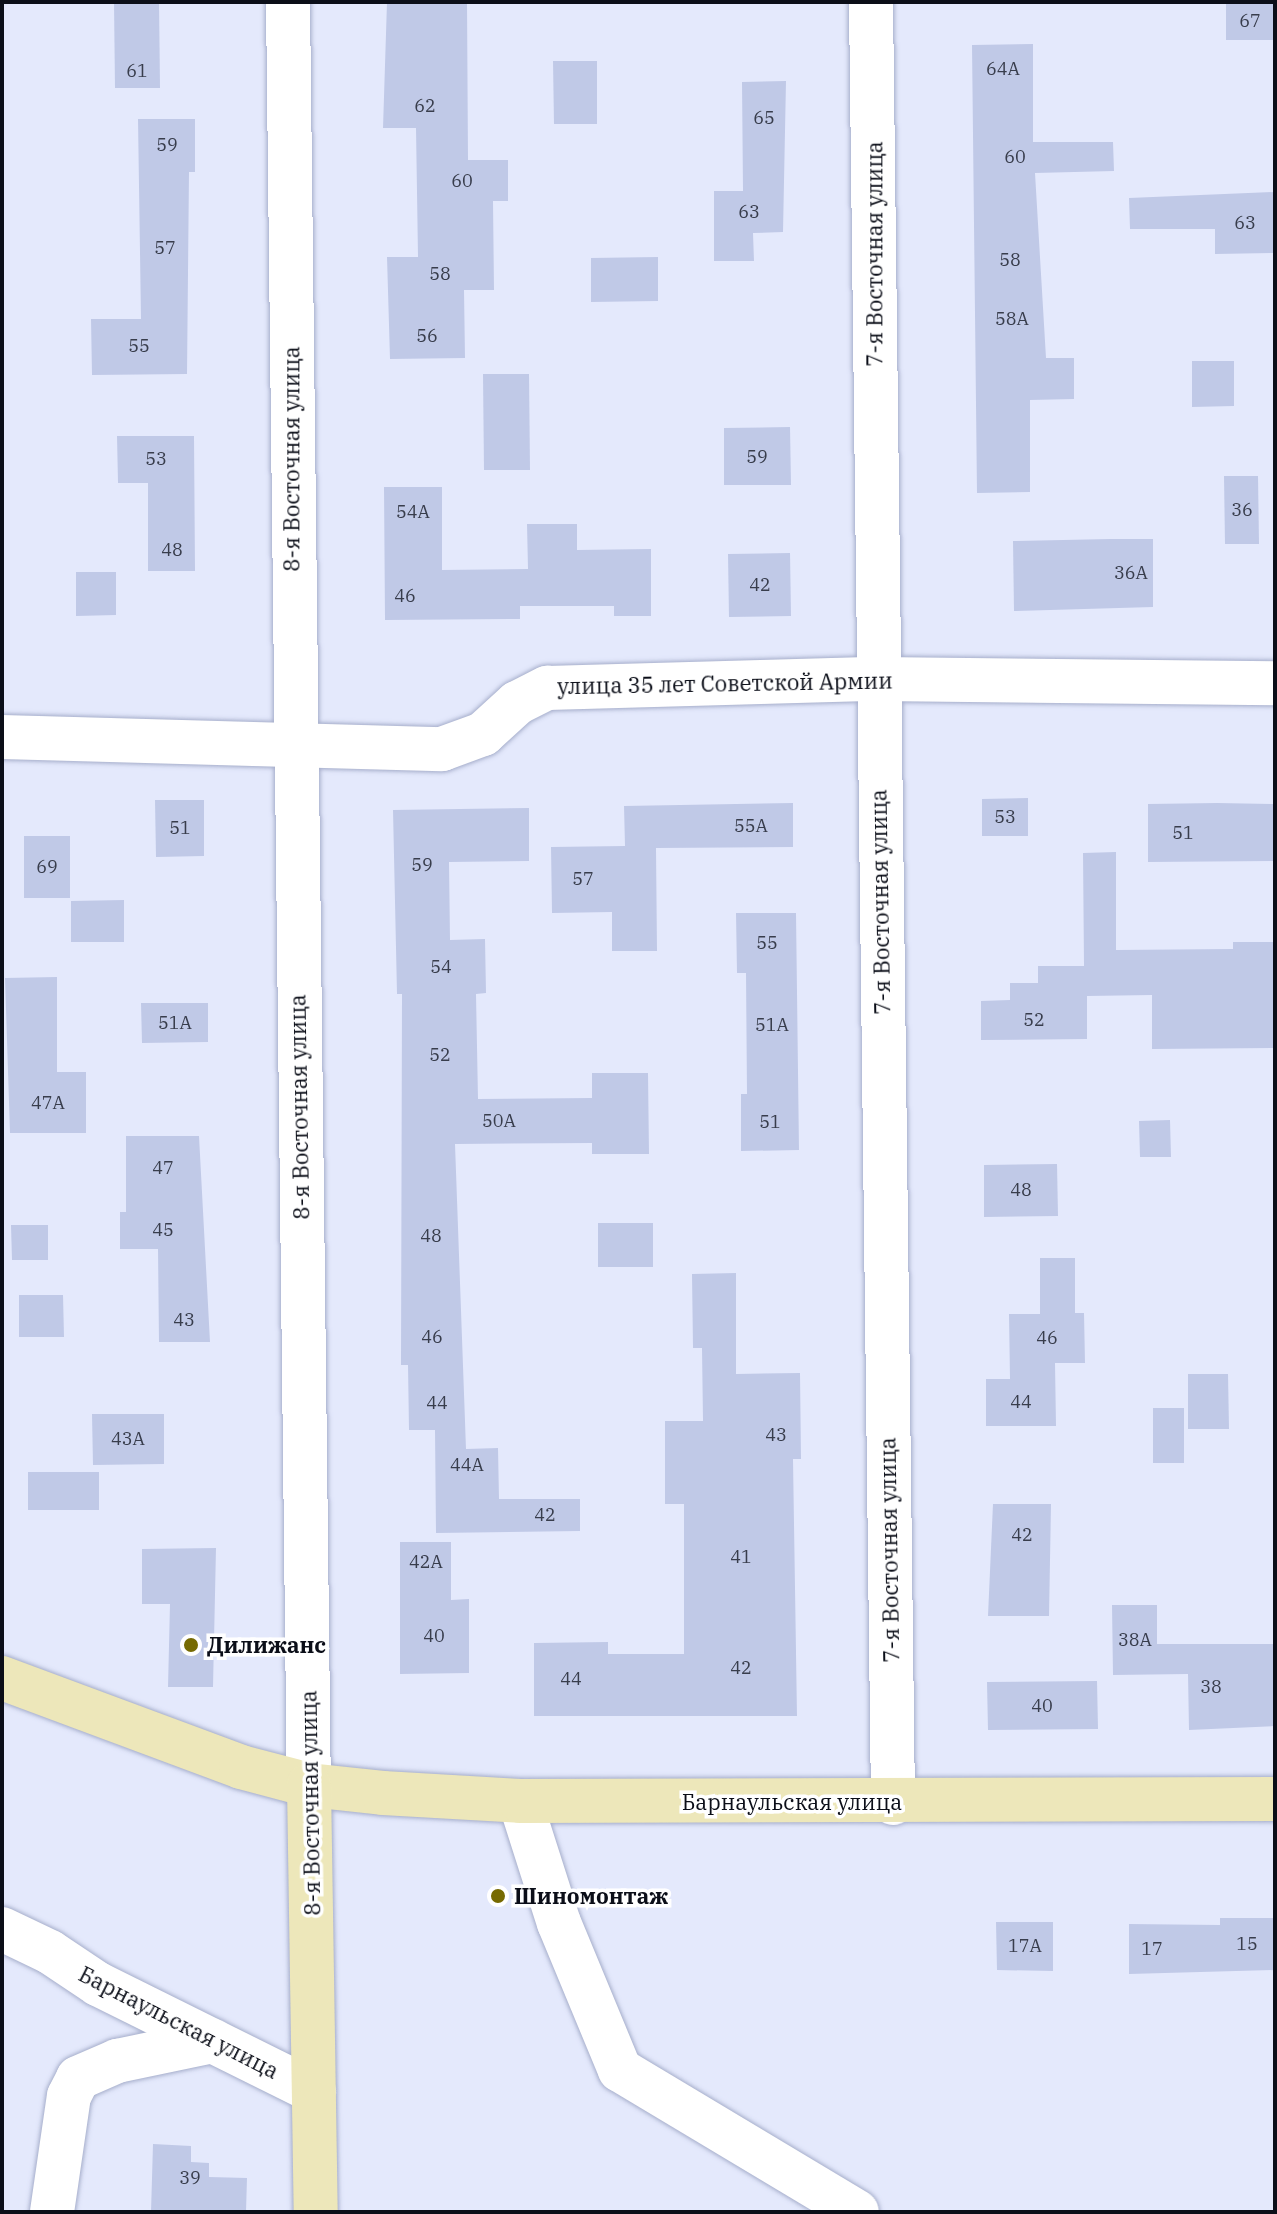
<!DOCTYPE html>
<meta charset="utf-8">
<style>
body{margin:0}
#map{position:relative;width:1277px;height:2214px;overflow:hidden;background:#e4e9fc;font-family:"IBM Plex Serif",serif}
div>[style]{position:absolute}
.building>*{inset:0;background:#c0c9e7}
.roads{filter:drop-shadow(0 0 2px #a6aecb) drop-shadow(0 0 2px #a6aecb)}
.minor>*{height:44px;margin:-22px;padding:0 22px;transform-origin:22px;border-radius:22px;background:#fff}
.major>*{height:44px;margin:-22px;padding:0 22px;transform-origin:22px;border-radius:22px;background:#ede7ba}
.dots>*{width:22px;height:22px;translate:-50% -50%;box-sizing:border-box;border:4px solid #fff;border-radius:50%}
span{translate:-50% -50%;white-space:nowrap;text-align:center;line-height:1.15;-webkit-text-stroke:7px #fff;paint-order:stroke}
.number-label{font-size:18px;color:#383d4c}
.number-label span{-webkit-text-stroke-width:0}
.street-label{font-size:22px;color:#0b0e18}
.poi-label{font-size:22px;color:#0b0e18;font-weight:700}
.left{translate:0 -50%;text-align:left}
.frame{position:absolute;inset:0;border:4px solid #0b0e18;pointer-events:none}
</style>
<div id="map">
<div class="building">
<div style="clip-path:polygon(114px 2px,159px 2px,160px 88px,115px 88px)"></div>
<div style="clip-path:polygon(387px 2px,467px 2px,468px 160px,508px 160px,508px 201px,493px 201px,494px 290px,464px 290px,465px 358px,390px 359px,387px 257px,418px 257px,416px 128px,383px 128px)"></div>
<div style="clip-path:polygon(1226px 2px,1275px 2px,1275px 40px,1226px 40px)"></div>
<div style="clip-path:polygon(1033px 44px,1033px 142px,1113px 142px,1114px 171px,1035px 173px,1046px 358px,1074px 358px,1074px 399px,1030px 400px,1030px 492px,977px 493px,972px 45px)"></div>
<div style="clip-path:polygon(553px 61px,597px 61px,597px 124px,554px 124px)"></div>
<div style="clip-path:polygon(786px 81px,783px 232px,753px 233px,754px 261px,714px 261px,714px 191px,743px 191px,742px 82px)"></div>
<div style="clip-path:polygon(138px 119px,195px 119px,195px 172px,189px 172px,187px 374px,92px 375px,91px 319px,141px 319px)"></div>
<div style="clip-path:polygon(1275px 192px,1275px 253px,1215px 254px,1215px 229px,1130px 229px,1129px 198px)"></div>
<div style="clip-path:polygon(658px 257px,658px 301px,591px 302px,591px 258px)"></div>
<div style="clip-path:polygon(1192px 361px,1234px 361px,1234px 406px,1192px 407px)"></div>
<div style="clip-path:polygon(483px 374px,529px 374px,530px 470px,484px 470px)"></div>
<div style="clip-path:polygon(790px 427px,791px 485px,724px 485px,724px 428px)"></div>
<div style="clip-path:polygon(117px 436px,194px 436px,195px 571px,148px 571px,148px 483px,118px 483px)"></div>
<div style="clip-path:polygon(1224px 476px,1258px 476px,1259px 544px,1225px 544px)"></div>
<div style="clip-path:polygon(384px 487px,442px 487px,442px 570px,528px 569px,527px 524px,577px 524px,577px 550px,651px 549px,651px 616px,614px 616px,614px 606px,520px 606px,520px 619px,385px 620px)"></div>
<div style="clip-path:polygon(1110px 539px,1153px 539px,1153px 607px,1014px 611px,1013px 541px)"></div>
<div style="clip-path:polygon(790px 553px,791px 616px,729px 617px,728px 554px)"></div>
<div style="clip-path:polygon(76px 572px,116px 572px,116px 615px,76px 616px)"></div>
<div style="clip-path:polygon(1028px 798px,1028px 836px,982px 836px,982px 799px)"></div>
<div style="clip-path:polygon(155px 800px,204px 800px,204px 856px,156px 857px)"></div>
<div style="clip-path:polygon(793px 803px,793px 847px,656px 848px,657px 951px,612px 951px,612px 912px,552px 913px,551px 847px,625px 846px,624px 806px)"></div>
<div style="clip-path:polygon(1217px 803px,1275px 804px,1275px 861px,1148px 862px,1148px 804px)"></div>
<div style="clip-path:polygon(529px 808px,529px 861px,449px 862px,450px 940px,485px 939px,486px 993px,476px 994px,478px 1099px,592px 1098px,592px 1073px,648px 1073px,649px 1154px,592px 1154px,592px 1143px,455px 1144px,466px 1449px,498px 1448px,499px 1499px,580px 1499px,580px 1531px,436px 1533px,435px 1430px,409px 1430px,408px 1365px,401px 1365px,402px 994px,397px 994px,393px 810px)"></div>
<div style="clip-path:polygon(24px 836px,70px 836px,70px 898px,24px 898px)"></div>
<div style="clip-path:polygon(1116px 852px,1116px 950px,1233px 949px,1233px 942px,1275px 942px,1275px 1048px,1152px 1049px,1152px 995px,1087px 996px,1087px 1039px,981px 1040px,981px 1001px,1010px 1000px,1010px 983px,1038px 983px,1038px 966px,1084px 966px,1083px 853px)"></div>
<div style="clip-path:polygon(124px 900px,124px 942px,71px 942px,71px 901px)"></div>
<div style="clip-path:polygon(736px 913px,796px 913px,799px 1150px,741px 1151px,741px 1094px,747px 1094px,746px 973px,737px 973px)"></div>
<div style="clip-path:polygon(57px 977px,57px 1072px,86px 1072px,86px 1133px,10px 1133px,5px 978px)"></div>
<div style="clip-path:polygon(141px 1003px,208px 1003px,208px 1042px,142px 1043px)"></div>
<div style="clip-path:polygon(1170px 1120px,1171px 1157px,1140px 1157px,1139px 1121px)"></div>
<div style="clip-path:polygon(126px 1136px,199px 1136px,210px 1342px,159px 1342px,158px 1249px,120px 1249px,120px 1212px,126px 1212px)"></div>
<div style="clip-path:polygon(1057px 1164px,1058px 1216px,984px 1217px,984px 1165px)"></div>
<div style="clip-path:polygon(598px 1223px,653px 1223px,653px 1267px,598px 1267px)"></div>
<div style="clip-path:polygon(11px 1225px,48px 1225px,48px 1260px,12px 1260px)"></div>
<div style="clip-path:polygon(1040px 1258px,1075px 1258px,1075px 1313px,1084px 1313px,1085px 1363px,1055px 1363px,1056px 1426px,986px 1426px,986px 1379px,1010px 1379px,1009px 1314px,1040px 1314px)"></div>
<div style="clip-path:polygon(736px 1273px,736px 1374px,800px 1373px,801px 1459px,793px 1459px,797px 1716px,534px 1716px,534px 1643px,608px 1642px,608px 1654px,684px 1654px,684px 1504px,665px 1504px,665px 1421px,703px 1421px,702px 1348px,693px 1348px,692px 1274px)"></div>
<div style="clip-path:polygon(19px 1295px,63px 1295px,64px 1337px,19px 1337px)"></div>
<div style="clip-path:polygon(1188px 1374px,1228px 1374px,1229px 1429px,1188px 1429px)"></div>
<div style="clip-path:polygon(1153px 1408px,1184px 1408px,1184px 1463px,1153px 1463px)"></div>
<div style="clip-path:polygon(92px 1414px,164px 1414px,164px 1464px,93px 1465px)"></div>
<div style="clip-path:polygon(28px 1472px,99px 1472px,99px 1510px,28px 1510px)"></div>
<div style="clip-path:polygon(993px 1504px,1051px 1504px,1049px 1616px,988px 1616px)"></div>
<div style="clip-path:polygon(400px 1542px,451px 1542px,451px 1600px,469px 1599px,469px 1673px,400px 1674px)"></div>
<div style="clip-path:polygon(216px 1548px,213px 1687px,168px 1687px,170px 1604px,142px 1604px,142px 1549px)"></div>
<div style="clip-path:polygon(1112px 1605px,1157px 1605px,1157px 1644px,1275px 1644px,1275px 1726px,1189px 1730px,1188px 1674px,1113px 1675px)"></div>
<div style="clip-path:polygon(1097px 1681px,1098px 1729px,988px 1730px,987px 1682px)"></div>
<div style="clip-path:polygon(1220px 1918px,1275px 1918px,1275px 1970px,1129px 1974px,1129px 1924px,1220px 1925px)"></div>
<div style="clip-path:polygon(996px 1922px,1053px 1922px,1053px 1971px,997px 1970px)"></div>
<div style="clip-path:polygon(153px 2144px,191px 2146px,191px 2162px,209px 2163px,209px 2177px,247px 2178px,246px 2212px,151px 2212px)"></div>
</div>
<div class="roads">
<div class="minor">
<div style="left:288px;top:2px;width:1783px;rotate:89.33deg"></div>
<div style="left:871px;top:2px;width:1801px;rotate:89.3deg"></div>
<div style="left:2px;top:737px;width:440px;rotate:1.6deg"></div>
<div style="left:442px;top:749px;width:44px;rotate:-20.1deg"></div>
<div style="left:483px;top:734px;width:46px;rotate:-42.4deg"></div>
<div style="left:517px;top:703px;width:34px;rotate:-27deg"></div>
<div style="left:547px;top:688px;width:330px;rotate:-1.6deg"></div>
<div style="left:877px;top:679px;width:398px;rotate:0.6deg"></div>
<div style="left:520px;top:1801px;width:128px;rotate:72.3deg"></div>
<div style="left:559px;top:1923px;width:159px;rotate:67.5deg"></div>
<div style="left:620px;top:2070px;width:276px;rotate:30.9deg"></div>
<div style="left:2px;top:1929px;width:53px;rotate:25.6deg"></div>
<div style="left:50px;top:1952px;width:58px;rotate:33.7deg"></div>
<div style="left:98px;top:1984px;width:241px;rotate:26.4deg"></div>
<div style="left:52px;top:2212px;width:117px;rotate:-81.7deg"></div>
<div style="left:69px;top:2096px;width:20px;rotate:-63deg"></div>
<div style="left:78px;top:2078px;width:43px;rotate:-23.6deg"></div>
<div style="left:117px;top:2061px;width:98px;rotate:-11.8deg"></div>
</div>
<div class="major">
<div style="left:2px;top:1678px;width:255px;rotate:20.4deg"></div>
<div style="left:241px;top:1767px;width:70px;rotate:14.8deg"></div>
<div style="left:309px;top:1785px;width:74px;rotate:6.2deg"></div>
<div style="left:383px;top:1793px;width:137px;rotate:3.3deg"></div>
<div style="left:520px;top:1801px;width:755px;rotate:-0.15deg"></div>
<div style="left:309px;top:1785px;width:427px;rotate:89.1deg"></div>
</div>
</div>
<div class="dots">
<div style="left:191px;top:1645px;background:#766a02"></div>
<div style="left:498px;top:1896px;background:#766a02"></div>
</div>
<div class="number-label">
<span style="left:1250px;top:21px">67</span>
<span style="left:1003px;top:69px">64А</span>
<span style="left:137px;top:71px">61</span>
<span style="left:425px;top:106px">62</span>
<span style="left:764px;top:118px">65</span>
<span style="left:167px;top:145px">59</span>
<span style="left:1015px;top:157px">60</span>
<span style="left:462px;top:181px">60</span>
<span style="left:749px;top:212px">63</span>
<span style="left:1245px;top:223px">63</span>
<span style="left:165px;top:248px">57</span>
<span style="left:1010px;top:260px">58</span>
<span style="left:440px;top:274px">58</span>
<span style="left:1012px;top:319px">58А</span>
<span style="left:427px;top:336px">56</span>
<span style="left:139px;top:346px">55</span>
<span style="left:757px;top:457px">59</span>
<span style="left:156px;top:459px">53</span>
<span style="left:1242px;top:510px">36</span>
<span style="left:413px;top:512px">54А</span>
<span style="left:172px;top:550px">48</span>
<span style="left:1131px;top:573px">36А</span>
<span style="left:760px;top:585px">42</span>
<span style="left:405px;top:596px">46</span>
<span style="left:1005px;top:817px">53</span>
<span style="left:751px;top:826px">55А</span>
<span style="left:180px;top:828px">51</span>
<span style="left:1183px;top:833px">51</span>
<span style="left:422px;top:865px">59</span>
<span style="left:47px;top:867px">69</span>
<span style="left:583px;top:879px">57</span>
<span style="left:767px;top:943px">55</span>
<span style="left:441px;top:967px">54</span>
<span style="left:1034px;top:1020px">52</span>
<span style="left:175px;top:1023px">51А</span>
<span style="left:772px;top:1025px">51А</span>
<span style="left:440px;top:1055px">52</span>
<span style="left:48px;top:1103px">47А</span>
<span style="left:499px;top:1121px">50А</span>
<span style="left:770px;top:1122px">51</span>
<span style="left:163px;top:1168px">47</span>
<span style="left:1021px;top:1190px">48</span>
<span style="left:163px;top:1230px">45</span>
<span style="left:431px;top:1236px">48</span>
<span style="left:184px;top:1320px">43</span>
<span style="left:432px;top:1337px">46</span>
<span style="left:1047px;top:1338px">46</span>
<span style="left:1021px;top:1402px">44</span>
<span style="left:437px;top:1403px">44</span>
<span style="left:776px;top:1435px">43</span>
<span style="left:128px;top:1439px">43А</span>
<span style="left:467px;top:1465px">44А</span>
<span style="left:545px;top:1515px">42</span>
<span style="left:1022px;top:1535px">42</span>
<span style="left:741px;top:1557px">41</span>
<span style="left:426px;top:1562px">42А</span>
<span style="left:434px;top:1636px">40</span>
<span style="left:1135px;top:1640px">38А</span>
<span style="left:741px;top:1668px">42</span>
<span style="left:571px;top:1679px">44</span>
<span style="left:1211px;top:1687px">38</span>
<span style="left:1042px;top:1706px">40</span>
<span style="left:1247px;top:1944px">15</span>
<span style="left:1025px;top:1946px">17А</span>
<span style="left:1152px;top:1949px">17</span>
<span style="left:190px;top:2178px">39</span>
</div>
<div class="street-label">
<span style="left:874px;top:254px;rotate:-90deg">7-я Восточная улица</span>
<span style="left:291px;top:459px;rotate:-90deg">8-я Восточная улица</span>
<span style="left:725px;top:683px;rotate:-1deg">улица 35 лет Советской Армии</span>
<span style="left:880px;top:902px;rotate:-91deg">7-я Восточная улица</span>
<span style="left:299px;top:1107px;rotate:-91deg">8-я Восточная улица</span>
<span style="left:889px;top:1550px;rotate:-91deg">7-я Восточная улица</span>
<span style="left:792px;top:1802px">Барнаульская улица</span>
<span style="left:310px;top:1803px;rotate:-91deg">8-я Восточная улица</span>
<span style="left:179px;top:2022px;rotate:27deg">Барнаульская улица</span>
</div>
<div class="poi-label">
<span class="left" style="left:207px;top:1645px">Дилижанс</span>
<span class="left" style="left:514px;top:1896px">Шиномонтаж</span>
</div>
<div class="frame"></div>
</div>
